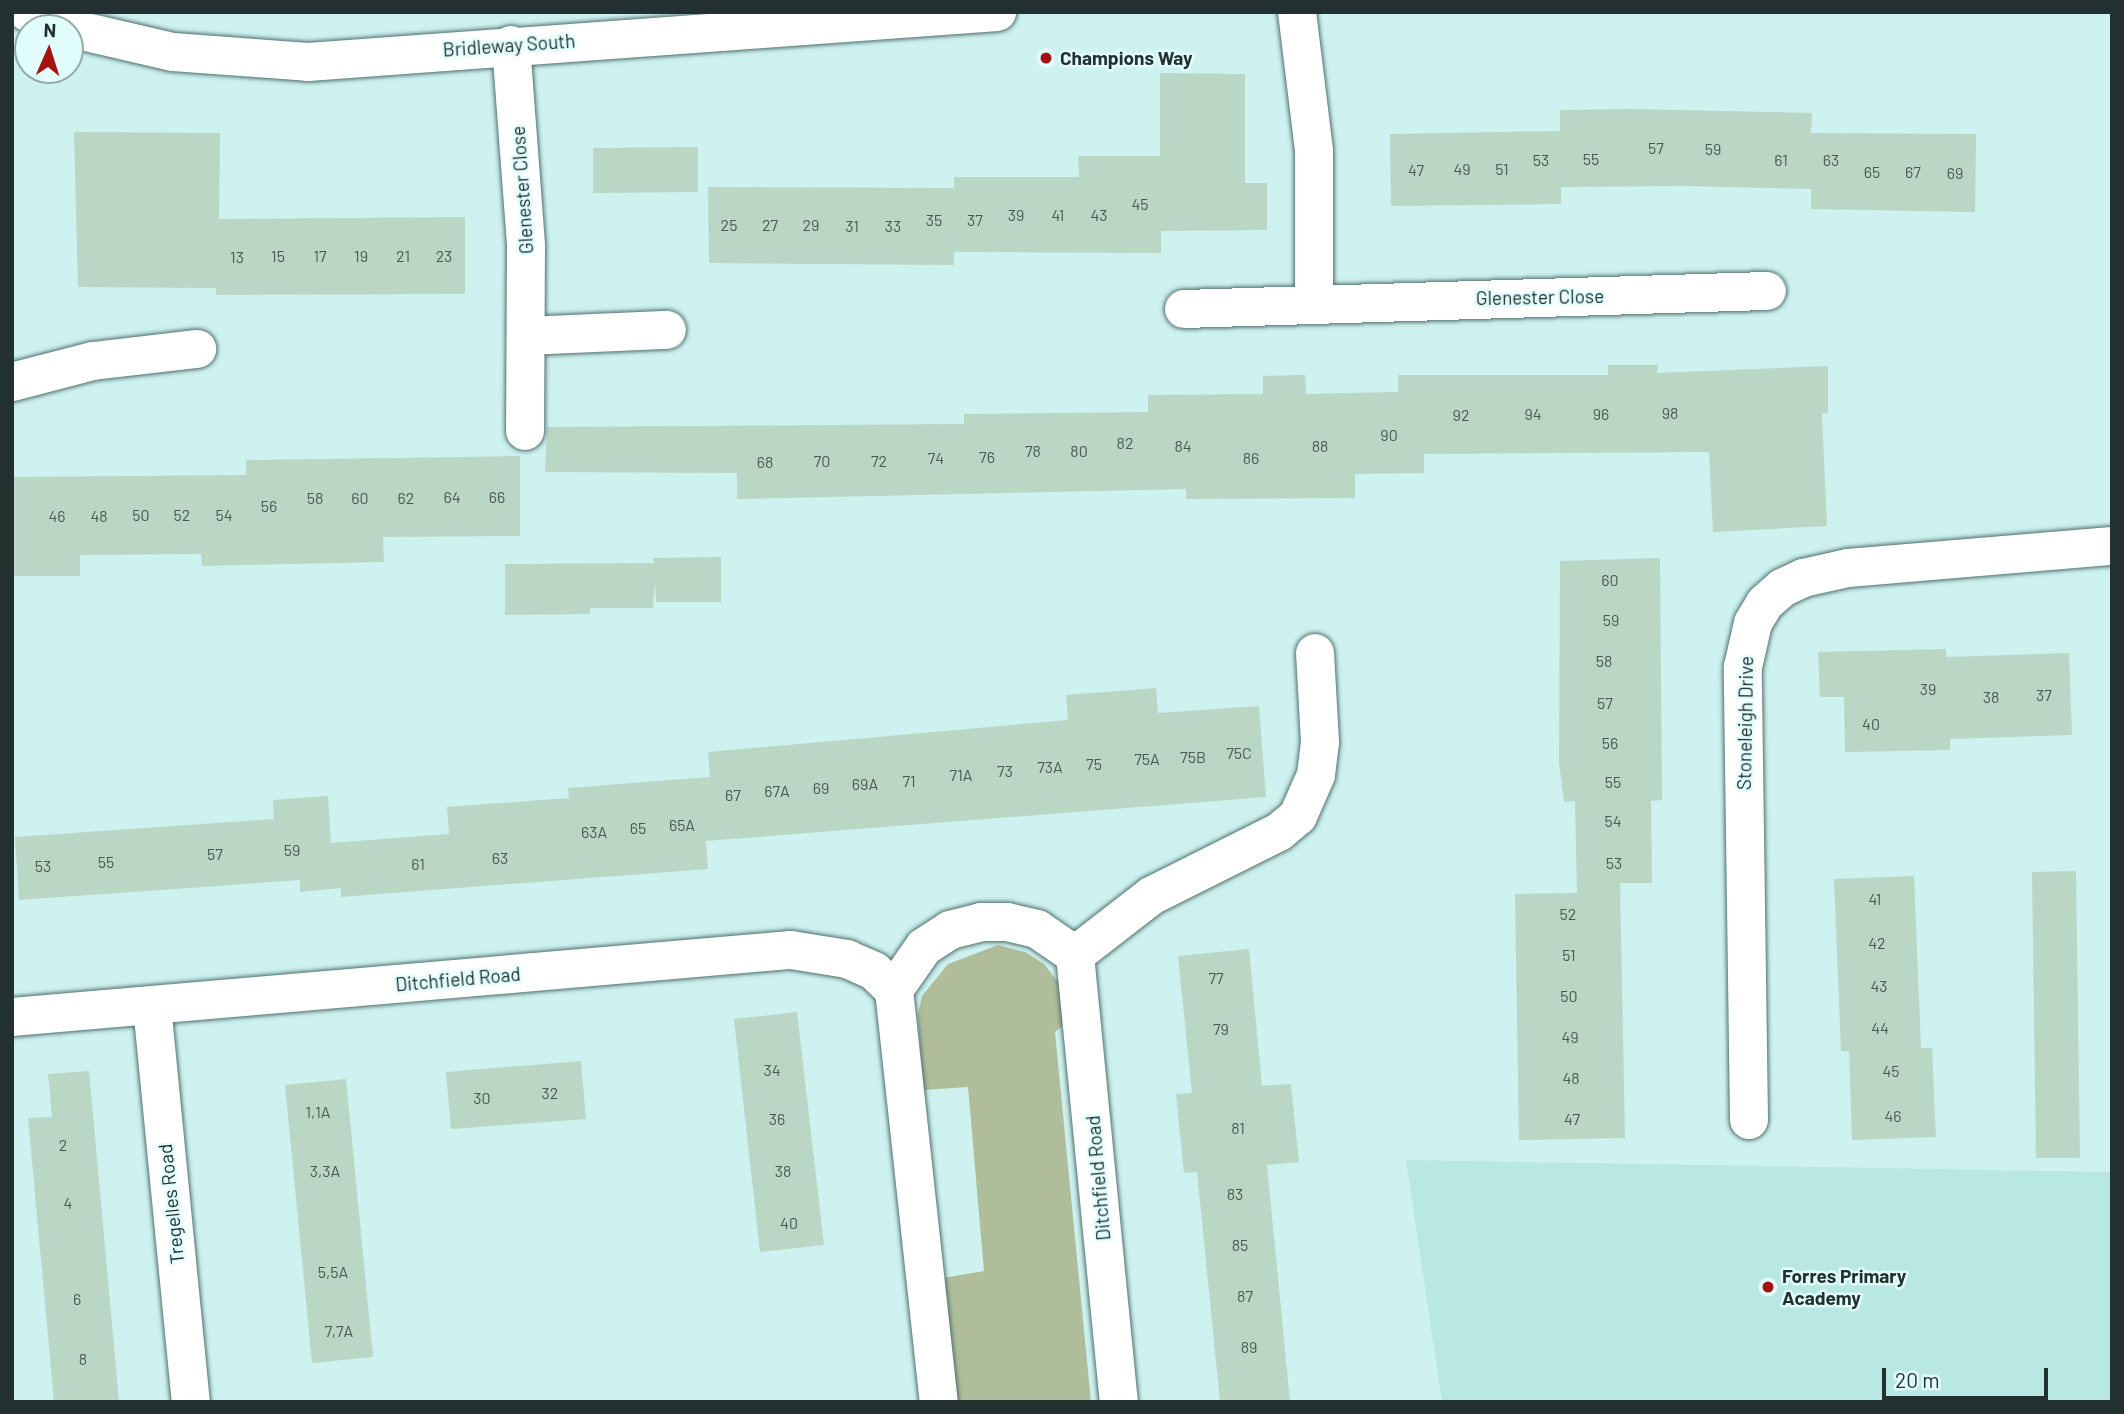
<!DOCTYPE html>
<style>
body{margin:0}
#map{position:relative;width:2124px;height:1414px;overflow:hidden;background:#cef2ef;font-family:Barlow,sans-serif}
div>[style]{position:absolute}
.built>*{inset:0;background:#b9e7e4}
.green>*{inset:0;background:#afbd9b}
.building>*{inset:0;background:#bad6c5}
.roads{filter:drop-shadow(0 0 2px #4f706e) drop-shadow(0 0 2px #4f706e)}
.minor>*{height:38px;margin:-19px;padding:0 19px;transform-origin:19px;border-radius:19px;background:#fff}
.dots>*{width:19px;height:19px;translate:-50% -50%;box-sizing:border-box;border:4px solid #e1fefc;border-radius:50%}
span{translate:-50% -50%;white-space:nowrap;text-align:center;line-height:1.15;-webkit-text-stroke:5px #e1fefc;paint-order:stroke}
.number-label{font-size:16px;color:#485a54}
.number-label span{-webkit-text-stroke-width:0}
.street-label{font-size:19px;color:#22302f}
.poi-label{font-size:19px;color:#22302f;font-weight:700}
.left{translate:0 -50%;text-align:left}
.frame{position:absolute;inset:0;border:14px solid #22302f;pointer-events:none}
.north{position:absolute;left:14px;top:14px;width:70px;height:70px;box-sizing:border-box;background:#e1fefc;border:2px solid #95acaa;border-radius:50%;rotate:3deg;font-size:19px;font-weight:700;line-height:28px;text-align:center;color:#22302f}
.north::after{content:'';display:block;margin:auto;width:24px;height:32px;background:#a61111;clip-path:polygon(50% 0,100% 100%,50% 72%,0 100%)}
.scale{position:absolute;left:1882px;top:1368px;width:166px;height:32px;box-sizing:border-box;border:4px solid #22302f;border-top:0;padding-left:9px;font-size:21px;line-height:24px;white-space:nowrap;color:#22302f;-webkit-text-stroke:5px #e1fefc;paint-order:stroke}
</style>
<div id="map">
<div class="built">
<div style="clip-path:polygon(1406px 1160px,2112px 1172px,2112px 1402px,1442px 1402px)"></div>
</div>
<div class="green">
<div style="clip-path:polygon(998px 945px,1025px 952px,1044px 964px,1062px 987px,1065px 1024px,1055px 1032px,1091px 1402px,954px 1402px,943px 1278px,984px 1271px,968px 1087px,923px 1090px,918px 1014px,922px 996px,948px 964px)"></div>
</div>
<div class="building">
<div style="clip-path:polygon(1160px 73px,1245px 74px,1245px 183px,1267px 183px,1267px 230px,1161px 231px,1161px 253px,954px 252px,954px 265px,709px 263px,708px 187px,954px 188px,954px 177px,1079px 177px,1078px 156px,1160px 156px)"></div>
<div style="clip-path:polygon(1630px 109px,1812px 113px,1811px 133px,1976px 134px,1975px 212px,1811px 209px,1811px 189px,1683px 186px,1561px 187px,1561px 204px,1391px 206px,1390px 134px,1560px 131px,1560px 110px)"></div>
<div style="clip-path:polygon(74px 132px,220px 133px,219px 219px,465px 217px,465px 294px,216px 295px,216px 288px,78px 287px)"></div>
<div style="clip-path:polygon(698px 147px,698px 192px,593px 193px,593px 148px)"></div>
<div style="clip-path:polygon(1608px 365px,1658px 365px,1657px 373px,1828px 366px,1828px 413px,1822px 413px,1827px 526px,1713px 532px,1709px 452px,1424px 454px,1424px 473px,1355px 474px,1355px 498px,1186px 499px,1186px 489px,737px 499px,737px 473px,545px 472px,547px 427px,964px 424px,964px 414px,1148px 412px,1148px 395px,1263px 394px,1263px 376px,1305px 375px,1306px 394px,1398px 392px,1398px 375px,1608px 375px)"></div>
<div style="clip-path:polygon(520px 456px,520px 536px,383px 537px,384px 562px,202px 566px,201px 554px,80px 555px,80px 576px,12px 576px,12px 477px,246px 475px,246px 460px)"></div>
<div style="clip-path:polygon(721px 557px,721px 602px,656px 602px,655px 580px,653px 608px,590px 608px,590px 614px,505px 615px,505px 564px,654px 563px,653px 558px)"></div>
<div style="clip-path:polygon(1660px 558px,1662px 800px,1651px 801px,1652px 883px,1620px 883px,1625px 1138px,1519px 1140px,1515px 894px,1577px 893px,1575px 801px,1564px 802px,1559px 763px,1560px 561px)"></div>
<div style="clip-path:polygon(1946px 649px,1946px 657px,2069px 653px,2072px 735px,1950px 739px,1950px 750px,1845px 752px,1844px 697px,1820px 697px,1818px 652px)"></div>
<div style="clip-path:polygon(1156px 688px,1158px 713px,1259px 706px,1266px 797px,706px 841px,708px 869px,341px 897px,341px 888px,300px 892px,300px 880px,19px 900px,15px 837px,274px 819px,273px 800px,328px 796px,331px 843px,449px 834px,447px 807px,569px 798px,568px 788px,710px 777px,708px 752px,1068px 720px,1066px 695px)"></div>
<div style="clip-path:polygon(2076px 871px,2080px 1158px,2036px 1158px,2032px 872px)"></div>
<div style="clip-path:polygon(1914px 876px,1921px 1048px,1932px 1048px,1936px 1137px,1852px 1140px,1849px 1051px,1841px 1051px,1834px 879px)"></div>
<div style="clip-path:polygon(1249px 949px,1262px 1086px,1291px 1084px,1299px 1162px,1267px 1165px,1290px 1402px,1220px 1402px,1197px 1172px,1184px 1173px,1176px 1094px,1192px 1093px,1178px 956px)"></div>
<div style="clip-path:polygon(797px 1012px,824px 1245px,760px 1252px,734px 1019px)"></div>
<div style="clip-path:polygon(581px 1061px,586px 1119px,451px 1129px,446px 1072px)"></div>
<div style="clip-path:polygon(89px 1071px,119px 1402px,54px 1402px,28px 1118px,52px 1117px,48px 1074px)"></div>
<div style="clip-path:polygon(346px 1079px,373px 1357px,312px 1363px,285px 1085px)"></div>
</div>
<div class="roads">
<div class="minor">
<div style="left:27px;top:12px;width:58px;rotate:19.1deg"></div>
<div style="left:82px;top:31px;width:93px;rotate:13deg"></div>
<div style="left:173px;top:52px;width:135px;rotate:4.2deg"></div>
<div style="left:308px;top:62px;width:691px;rotate:-4.15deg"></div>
<div style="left:1297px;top:12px;width:140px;rotate:83deg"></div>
<div style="left:1314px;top:151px;width:152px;rotate:90deg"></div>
<div style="left:511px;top:45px;width:202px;rotate:85.7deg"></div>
<div style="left:526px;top:246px;width:185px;rotate:90.3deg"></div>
<div style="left:1184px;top:309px;width:583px;rotate:-1.77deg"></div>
<div style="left:527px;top:336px;width:140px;rotate:-2.5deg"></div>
<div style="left:12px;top:382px;width:84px;rotate:-14.5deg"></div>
<div style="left:93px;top:361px;width:105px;rotate:-6.6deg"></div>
<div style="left:1075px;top:955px;width:96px;rotate:-37.8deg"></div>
<div style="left:1151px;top:896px;width:143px;rotate:-26.6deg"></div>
<div style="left:1279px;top:832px;width:25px;rotate:-40deg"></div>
<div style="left:1298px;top:816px;width:45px;rotate:-66.3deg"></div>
<div style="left:1316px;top:775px;width:33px;rotate:-83deg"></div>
<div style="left:1320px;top:742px;width:89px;rotate:-93.2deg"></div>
<div style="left:894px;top:990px;width:52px;rotate:-55.1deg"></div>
<div style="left:924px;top:947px;width:31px;rotate:-33deg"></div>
<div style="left:950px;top:930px;width:32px;rotate:-14deg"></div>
<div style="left:981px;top:922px;width:26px"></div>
<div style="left:1007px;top:922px;width:31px;rotate:13deg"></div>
<div style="left:1037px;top:929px;width:46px;rotate:34.4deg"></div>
<div style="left:1075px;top:955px;width:449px;rotate:84.4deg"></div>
<div style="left:152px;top:1006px;width:398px;rotate:84.4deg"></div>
<div style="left:12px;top:1017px;width:782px;rotate:-4.92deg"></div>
<div style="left:791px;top:950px;width:57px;rotate:9.1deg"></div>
<div style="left:847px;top:959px;width:30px;rotate:24deg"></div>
<div style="left:874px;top:971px;width:28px;rotate:44deg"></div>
<div style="left:894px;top:990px;width:414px;rotate:83.8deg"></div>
<div style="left:1749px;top:1120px;width:453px;rotate:-90.8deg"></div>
<div style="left:1743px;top:667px;width:45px;rotate:-77.2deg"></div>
<div style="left:1753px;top:623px;width:23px;rotate:-59deg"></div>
<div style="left:1765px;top:603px;width:23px;rotate:-41deg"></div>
<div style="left:1782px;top:588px;width:23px;rotate:-25deg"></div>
<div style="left:1803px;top:578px;width:46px;rotate:-12.5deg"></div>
<div style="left:1848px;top:568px;width:265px;rotate:-4.8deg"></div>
</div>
</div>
<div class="dots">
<div style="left:1046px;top:58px;background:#a61111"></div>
<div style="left:1768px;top:1287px;background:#a61111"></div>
</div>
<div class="number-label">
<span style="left:1656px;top:148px">57</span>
<span style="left:1713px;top:149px">59</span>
<span style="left:1591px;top:159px">55</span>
<span style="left:1541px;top:160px">53</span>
<span style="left:1781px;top:160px">61</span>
<span style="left:1831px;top:160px">63</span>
<span style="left:1462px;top:169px">49</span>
<span style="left:1502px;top:169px">51</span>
<span style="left:1416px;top:170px">47</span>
<span style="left:1872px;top:172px">65</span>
<span style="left:1913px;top:172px">67</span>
<span style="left:1955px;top:173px">69</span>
<span style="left:1140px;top:204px">45</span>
<span style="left:1016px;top:215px">39</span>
<span style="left:1058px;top:215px">41</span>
<span style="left:1099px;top:215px">43</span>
<span style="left:934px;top:220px">35</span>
<span style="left:975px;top:220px">37</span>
<span style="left:729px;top:225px">25</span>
<span style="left:770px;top:225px">27</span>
<span style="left:811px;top:225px">29</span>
<span style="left:852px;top:226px">31</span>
<span style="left:893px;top:226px">33</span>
<span style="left:278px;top:256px">15</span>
<span style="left:320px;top:256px">17</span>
<span style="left:361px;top:256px">19</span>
<span style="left:403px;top:256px">21</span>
<span style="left:444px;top:256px">23</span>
<span style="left:237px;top:257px">13</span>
<span style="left:1670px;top:413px">98</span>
<span style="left:1533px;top:414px">94</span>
<span style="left:1601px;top:414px">96</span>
<span style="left:1461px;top:415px">92</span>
<span style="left:1389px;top:435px">90</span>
<span style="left:1125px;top:443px">82</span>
<span style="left:1183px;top:446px">84</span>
<span style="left:1320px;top:446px">88</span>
<span style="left:1033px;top:451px">78</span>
<span style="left:1079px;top:451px">80</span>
<span style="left:987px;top:457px">76</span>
<span style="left:936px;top:458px">74</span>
<span style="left:1251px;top:458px">86</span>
<span style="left:822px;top:461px">70</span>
<span style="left:879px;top:461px">72</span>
<span style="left:765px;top:462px">68</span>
<span style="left:452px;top:497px">64</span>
<span style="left:497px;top:497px">66</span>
<span style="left:315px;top:498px">58</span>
<span style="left:360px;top:498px">60</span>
<span style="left:406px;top:498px">62</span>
<span style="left:269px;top:506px">56</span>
<span style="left:141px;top:515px">50</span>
<span style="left:182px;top:515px">52</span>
<span style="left:224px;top:515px">54</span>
<span style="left:57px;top:516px">46</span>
<span style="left:99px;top:516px">48</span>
<span style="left:1610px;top:580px">60</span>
<span style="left:1611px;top:620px">59</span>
<span style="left:1604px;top:661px">58</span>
<span style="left:1928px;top:689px">39</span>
<span style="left:2044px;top:695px">37</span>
<span style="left:1991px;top:697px">38</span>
<span style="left:1605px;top:703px">57</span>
<span style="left:1871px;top:724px">40</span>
<span style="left:1610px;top:743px">56</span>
<span style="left:1239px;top:753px">75C</span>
<span style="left:1193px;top:757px">75B</span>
<span style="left:1147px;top:759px">75A</span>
<span style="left:1094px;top:764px">75</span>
<span style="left:1050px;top:767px">73A</span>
<span style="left:1005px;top:771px">73</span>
<span style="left:961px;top:775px">71A</span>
<span style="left:909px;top:781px">71</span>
<span style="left:1613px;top:782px">55</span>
<span style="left:865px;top:784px">69A</span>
<span style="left:821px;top:788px">69</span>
<span style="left:777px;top:791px">67A</span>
<span style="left:733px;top:795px">67</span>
<span style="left:1613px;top:821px">54</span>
<span style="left:682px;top:825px">65A</span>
<span style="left:638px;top:828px">65</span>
<span style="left:594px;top:832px">63A</span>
<span style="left:292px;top:850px">59</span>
<span style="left:215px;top:854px">57</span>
<span style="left:500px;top:858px">63</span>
<span style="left:106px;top:862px">55</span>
<span style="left:1614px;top:863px">53</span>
<span style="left:418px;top:864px">61</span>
<span style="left:43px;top:866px">53</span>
<span style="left:1875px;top:899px">41</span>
<span style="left:1568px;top:914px">52</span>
<span style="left:1877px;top:943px">42</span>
<span style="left:1569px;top:955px">51</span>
<span style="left:1216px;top:978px">77</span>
<span style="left:1879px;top:986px">43</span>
<span style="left:1569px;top:996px">50</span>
<span style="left:1880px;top:1028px">44</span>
<span style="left:1221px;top:1029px">79</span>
<span style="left:1570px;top:1037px">49</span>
<span style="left:772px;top:1070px">34</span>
<span style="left:1891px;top:1071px">45</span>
<span style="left:1571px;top:1078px">48</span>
<span style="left:550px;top:1093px">32</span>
<span style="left:482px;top:1098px">30</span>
<span style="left:318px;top:1112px">1,1A</span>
<span style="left:1893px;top:1116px">46</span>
<span style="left:777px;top:1119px">36</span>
<span style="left:1572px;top:1119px">47</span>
<span style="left:1238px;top:1128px">81</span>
<span style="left:63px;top:1145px">2</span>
<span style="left:325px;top:1171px">3,3A</span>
<span style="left:783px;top:1171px">38</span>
<span style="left:1235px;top:1194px">83</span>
<span style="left:68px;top:1203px">4</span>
<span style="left:789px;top:1223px">40</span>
<span style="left:1240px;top:1245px">85</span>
<span style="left:333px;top:1272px">5,5A</span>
<span style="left:1245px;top:1296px">87</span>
<span style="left:77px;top:1299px">6</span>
<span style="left:339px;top:1331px">7,7A</span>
<span style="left:1249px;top:1347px">89</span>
<span style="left:83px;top:1359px">8</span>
</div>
<div class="street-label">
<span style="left:509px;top:45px;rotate:-4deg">Bridleway South</span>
<span style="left:522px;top:190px;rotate:-94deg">Glenester Close</span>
<span style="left:1540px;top:297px;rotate:-1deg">Glenester Close</span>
<span style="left:1745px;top:723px;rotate:-89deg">Stoneleigh Drive</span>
<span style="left:458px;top:979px;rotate:-5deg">Ditchfield Road</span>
<span style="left:1098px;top:1178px;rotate:-95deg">Ditchfield Road</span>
<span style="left:171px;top:1204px;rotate:-96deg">Tregelles Road</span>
</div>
<div class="poi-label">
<span class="left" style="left:1060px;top:58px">Champions Way</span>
<span class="left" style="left:1782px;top:1287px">Forres Primary<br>Academy</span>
</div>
<div class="frame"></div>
<div class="north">N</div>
<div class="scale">20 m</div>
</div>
